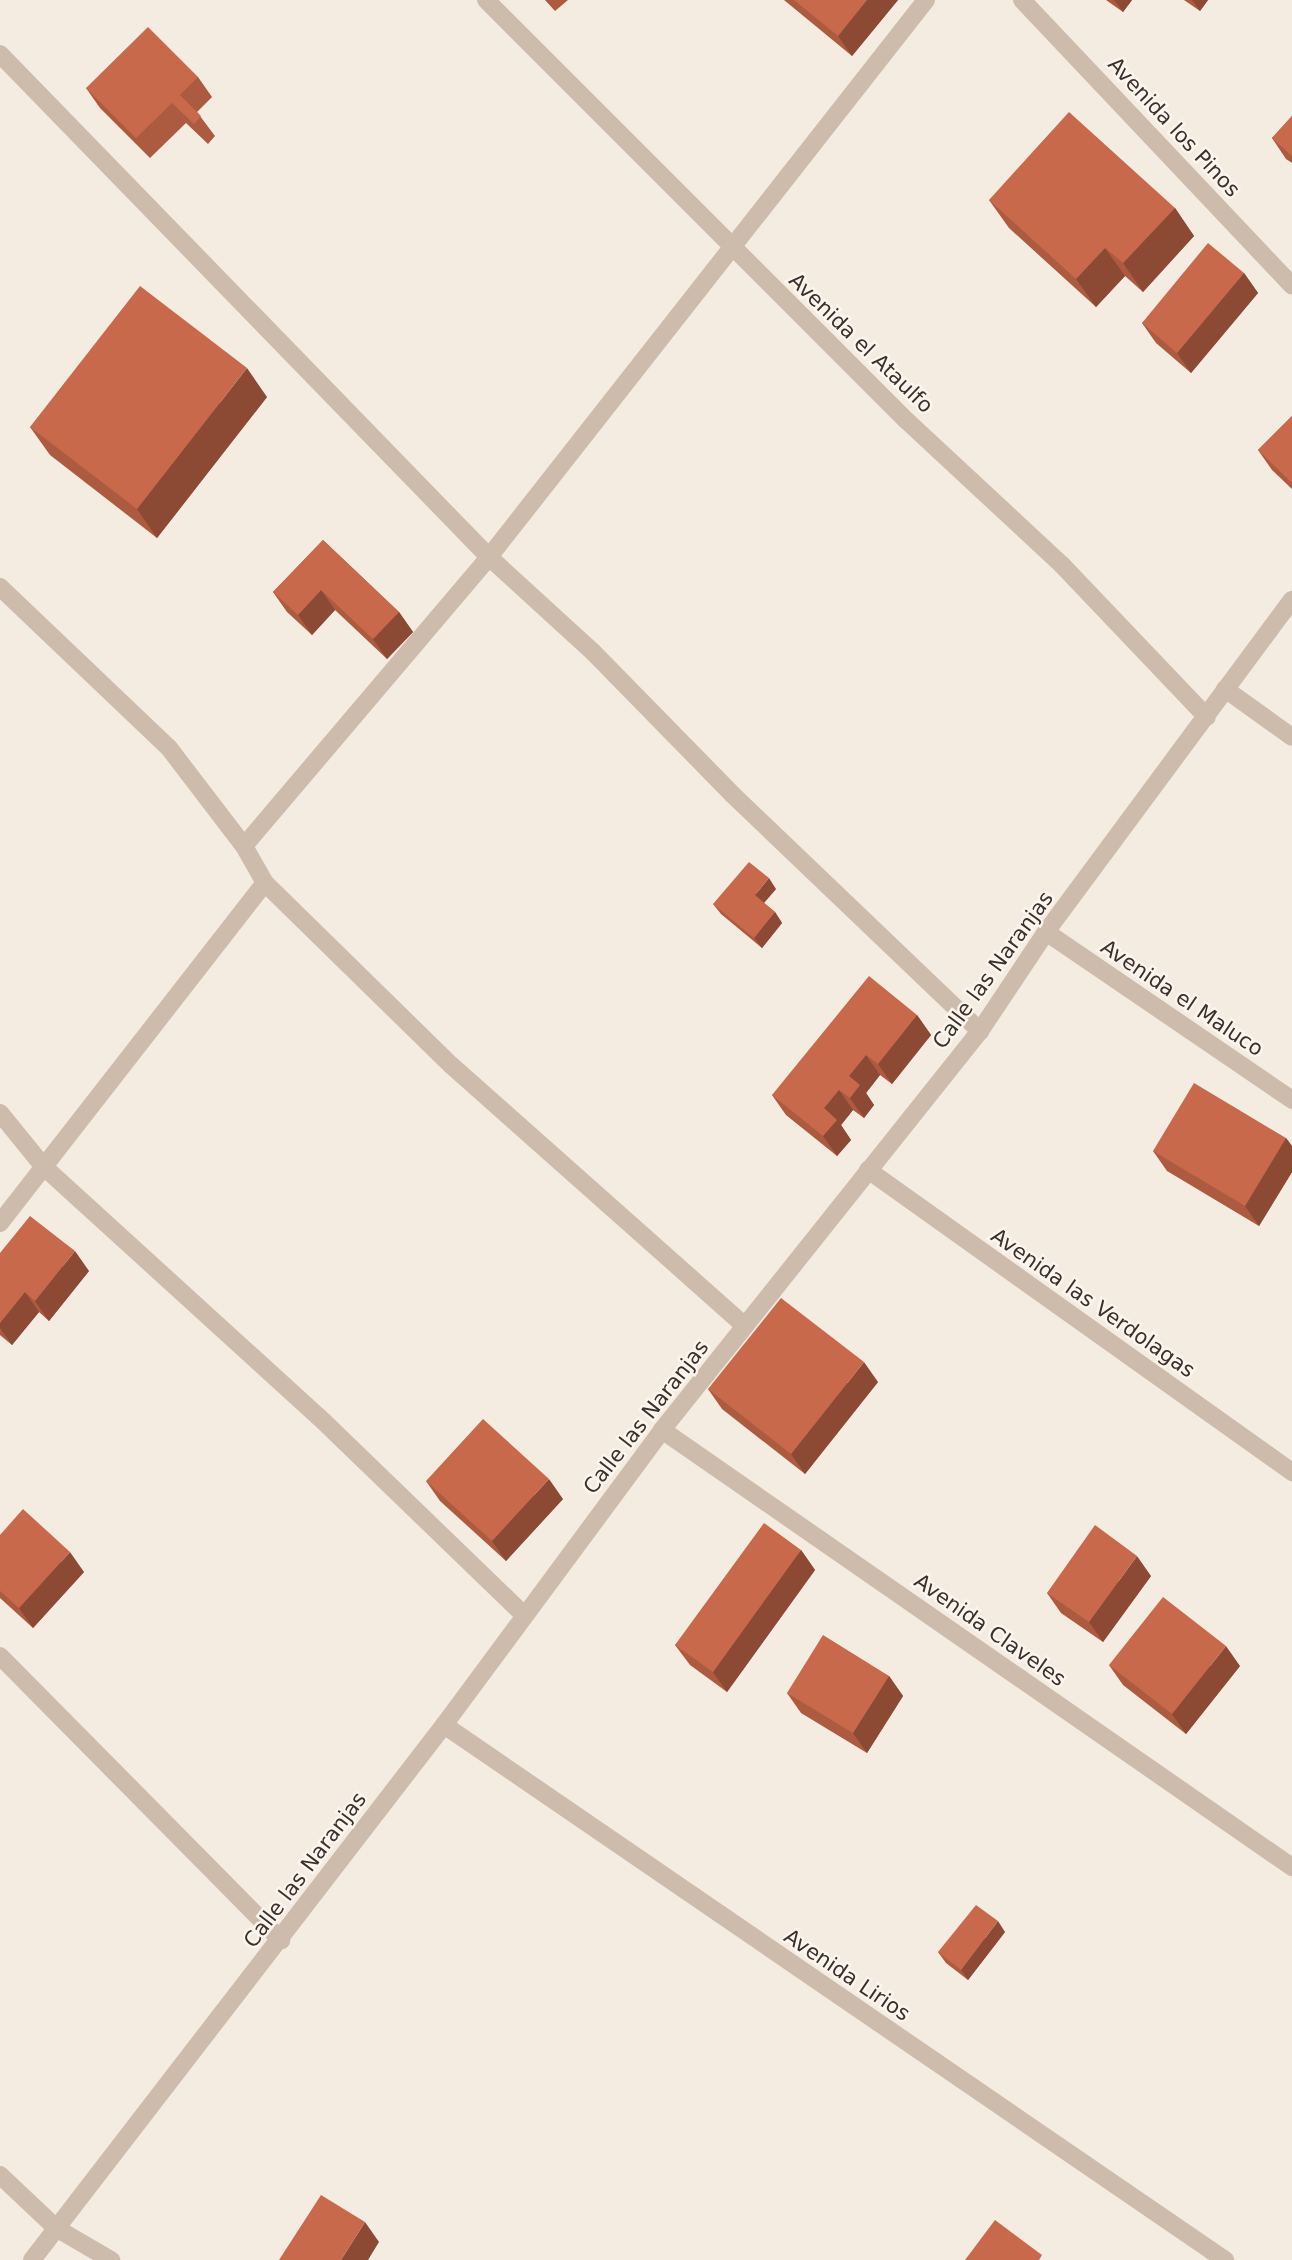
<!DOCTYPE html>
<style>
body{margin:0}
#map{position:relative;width:1292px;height:2260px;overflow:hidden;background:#f4ebe1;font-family:"DejaVu Sans",sans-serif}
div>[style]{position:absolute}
.minor>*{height:18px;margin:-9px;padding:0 9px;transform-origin:9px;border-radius:9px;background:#cdbbac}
.wall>*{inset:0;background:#ac5a40}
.shaded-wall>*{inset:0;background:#8c4a34}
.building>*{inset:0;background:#c8694b}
span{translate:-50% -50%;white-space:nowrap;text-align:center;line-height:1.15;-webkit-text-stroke:5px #fbf5ee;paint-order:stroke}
.street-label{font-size:21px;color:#3b302b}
</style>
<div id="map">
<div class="minor">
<div style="left:486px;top:0;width:594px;rotate:45deg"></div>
<div style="left:906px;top:420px;width:213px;rotate:42.9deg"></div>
<div style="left:1062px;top:565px;width:210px;rotate:46.4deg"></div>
<div style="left:1022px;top:0;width:393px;rotate:46.6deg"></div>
<div style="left:0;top:54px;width:702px;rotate:45.81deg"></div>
<div style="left:489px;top:557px;width:141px;rotate:42.4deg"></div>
<div style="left:593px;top:652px;width:200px;rotate:45.6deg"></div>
<div style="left:733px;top:795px;width:342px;rotate:43.7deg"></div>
<div style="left:0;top:587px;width:233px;rotate:43.6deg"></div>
<div style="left:169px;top:748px;width:123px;rotate:52.6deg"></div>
<div style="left:244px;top:846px;width:43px;rotate:60.4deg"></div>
<div style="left:265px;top:883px;width:260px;rotate:44.4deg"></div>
<div style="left:451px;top:1065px;width:393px;rotate:41.6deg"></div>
<div style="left:1225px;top:689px;width:82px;rotate:35.6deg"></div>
<div style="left:244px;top:846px;width:379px;rotate:-49.7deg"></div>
<div style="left:489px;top:557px;width:708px;rotate:-51.88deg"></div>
<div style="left:1046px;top:932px;width:298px;rotate:34.3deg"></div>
<div style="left:0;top:1113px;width:68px;rotate:50.9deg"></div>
<div style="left:43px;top:1166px;width:373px;rotate:42.3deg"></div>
<div style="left:319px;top:1417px;width:285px;rotate:44deg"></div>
<div style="left:868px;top:1170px;width:521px;rotate:35.46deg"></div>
<div style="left:0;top:1223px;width:431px;rotate:-52.1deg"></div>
<div style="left:662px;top:1430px;width:767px;rotate:34.75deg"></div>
<div style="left:0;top:1656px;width:400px;rotate:45.3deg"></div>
<div style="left:444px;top:1725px;width:947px;rotate:34.41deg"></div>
<div style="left:0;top:2175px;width:77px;rotate:43.4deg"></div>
<div style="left:56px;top:2228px;width:64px;rotate:30.2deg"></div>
<div style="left:32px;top:2260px;width:675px;rotate:-52.4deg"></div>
<div style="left:444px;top:1725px;width:367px;rotate:-53.5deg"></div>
<div style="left:662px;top:1430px;width:510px;rotate:-51.45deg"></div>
<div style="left:980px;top:1031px;width:119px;rotate:-56.3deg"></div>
<div style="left:1046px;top:932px;width:413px;rotate:-53.5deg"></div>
</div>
<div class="wall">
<div style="clip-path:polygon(545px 0,568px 0,555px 11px)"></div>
<div style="clip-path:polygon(784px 0,898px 0,852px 56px)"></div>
<div style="clip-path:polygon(1106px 0,1132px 0,1123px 12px)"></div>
<div style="clip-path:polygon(1184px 0,1208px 0,1200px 11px)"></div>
<div style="clip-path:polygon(198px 77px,212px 97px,197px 112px,215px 136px,208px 144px,186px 123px,150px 158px,100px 108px,86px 88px)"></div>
<div style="clip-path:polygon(1292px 116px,1292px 163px,1286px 159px,1272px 138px)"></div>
<div style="clip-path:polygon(989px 200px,1175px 208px,1194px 236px,1143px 292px,1125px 276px,1096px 307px,1009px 228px)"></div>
<div style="clip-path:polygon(1244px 273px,1258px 293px,1191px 373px,1156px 343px,1142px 323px)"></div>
<div style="clip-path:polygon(267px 397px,157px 538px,50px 455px,30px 427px)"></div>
<div style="clip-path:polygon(1292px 416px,1292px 489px,1272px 470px,1258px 450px)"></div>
<div style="clip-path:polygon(323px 540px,399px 612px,413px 632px,387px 659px,335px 610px,312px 635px,287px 612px,273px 592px)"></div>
<div style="clip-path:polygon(776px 889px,764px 903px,775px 912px,782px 923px,762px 948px,721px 914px,713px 904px)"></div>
<div style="clip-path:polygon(917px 1015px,931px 1035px,892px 1084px,880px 1075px,866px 1093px,874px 1105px,864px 1118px,853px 1110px,841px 1125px,851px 1140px,837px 1156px,786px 1115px,772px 1095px)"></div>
<div style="clip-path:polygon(1286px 1138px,1292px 1146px,1292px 1172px,1259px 1226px,1167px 1171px,1153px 1151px)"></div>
<div style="clip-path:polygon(0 1253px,89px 1271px,49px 1321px,39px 1312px,12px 1345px,0 1335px)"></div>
<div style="clip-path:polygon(878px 1382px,805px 1474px,722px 1409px,708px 1389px)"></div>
<div style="clip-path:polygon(426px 1481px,563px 1499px,506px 1561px,440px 1501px)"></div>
<div style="clip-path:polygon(0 1535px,84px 1572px,33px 1628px,0 1598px)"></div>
<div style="clip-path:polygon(801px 1550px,815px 1570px,727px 1692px,690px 1665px,675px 1645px)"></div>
<div style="clip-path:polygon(1151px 1576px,1103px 1642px,1061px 1613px,1047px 1593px)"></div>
<div style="clip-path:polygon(1109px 1665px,1240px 1666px,1186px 1734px,1123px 1685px)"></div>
<div style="clip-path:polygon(889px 1676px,903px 1696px,867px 1753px,801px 1713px,787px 1693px)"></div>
<div style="clip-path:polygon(1005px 1932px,968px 1980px,946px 1963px,938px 1952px)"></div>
</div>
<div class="shaded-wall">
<div style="clip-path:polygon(867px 0,898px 0,852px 56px,838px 36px)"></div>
<div style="clip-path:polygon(1114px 0,1132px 0,1123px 12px)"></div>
<div style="clip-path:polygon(1192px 0,1208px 0,1200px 11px)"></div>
<div style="clip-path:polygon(1175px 208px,1194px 236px,1143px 292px,1123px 263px)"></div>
<div style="clip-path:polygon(1105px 248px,1125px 276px,1096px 307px,1076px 279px)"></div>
<div style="clip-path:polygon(1244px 273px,1258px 293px,1191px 373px,1177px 353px)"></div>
<div style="clip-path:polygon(247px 368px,267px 397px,157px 538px,137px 509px)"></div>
<div style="clip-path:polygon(321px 590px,335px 610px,312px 635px,298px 615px)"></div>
<div style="clip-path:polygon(399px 612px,413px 632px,387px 659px,373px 639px)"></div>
<div style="clip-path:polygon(769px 878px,776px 889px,762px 905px,755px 895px)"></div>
<div style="clip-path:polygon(775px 912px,782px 923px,762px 948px,754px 938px)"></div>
<div style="clip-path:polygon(917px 1015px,931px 1035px,892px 1084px,878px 1064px)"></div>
<div style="clip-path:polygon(866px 1055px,880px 1075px,866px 1093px,874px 1105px,864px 1118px,850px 1098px,849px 1076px)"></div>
<div style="clip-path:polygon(839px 1090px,853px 1110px,841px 1125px,851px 1140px,837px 1156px,823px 1136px,824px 1108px)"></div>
<div style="clip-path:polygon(1286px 1138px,1292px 1146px,1292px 1172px,1259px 1226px,1245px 1206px)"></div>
<div style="clip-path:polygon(75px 1251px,89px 1271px,49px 1321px,35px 1301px)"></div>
<div style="clip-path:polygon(25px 1292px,39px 1312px,12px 1345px,0 1328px,0 1323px)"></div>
<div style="clip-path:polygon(864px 1362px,878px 1382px,805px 1474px,791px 1454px)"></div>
<div style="clip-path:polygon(549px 1479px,563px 1499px,506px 1561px,492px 1541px)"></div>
<div style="clip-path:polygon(801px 1550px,815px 1570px,727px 1692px,713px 1672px)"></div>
<div style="clip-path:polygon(70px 1552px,84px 1572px,33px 1628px,19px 1608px)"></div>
<div style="clip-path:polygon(1137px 1556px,1151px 1576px,1103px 1642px,1089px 1622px)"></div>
<div style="clip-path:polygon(1226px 1646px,1240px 1666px,1186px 1734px,1172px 1714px)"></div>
<div style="clip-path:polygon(889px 1676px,903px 1696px,867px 1753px,853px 1733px)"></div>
<div style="clip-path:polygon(998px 1921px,1005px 1932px,968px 1980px,961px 1970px)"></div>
<div style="clip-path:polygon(365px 2222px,379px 2242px,368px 2260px,341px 2260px)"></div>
</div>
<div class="building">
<div style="clip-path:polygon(794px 0,867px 0,838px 36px)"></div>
<div style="clip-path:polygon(148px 27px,198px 77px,180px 95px,201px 116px,194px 124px,172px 103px,136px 138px,86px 88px)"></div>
<div style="clip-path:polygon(1069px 112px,1175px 208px,1123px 263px,1105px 248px,1076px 279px,989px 200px)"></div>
<div style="clip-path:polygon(1292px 116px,1292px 156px,1272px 138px)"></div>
<div style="clip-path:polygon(1208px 243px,1244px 273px,1177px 353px,1142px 323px)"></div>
<div style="clip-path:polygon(140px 286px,247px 368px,137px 509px,30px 427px)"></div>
<div style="clip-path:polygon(1292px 416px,1292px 483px,1258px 450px)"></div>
<div style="clip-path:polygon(323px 540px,399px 612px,373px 639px,321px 590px,298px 615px,273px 592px)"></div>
<div style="clip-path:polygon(749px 862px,769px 878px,755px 895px,775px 912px,754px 938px,713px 904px)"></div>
<div style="clip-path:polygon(869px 976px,917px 1015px,878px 1064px,866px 1055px,849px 1076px,860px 1085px,850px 1098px,839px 1090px,824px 1108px,837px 1120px,823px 1136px,772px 1095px)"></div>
<div style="clip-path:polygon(1194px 1083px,1286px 1138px,1245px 1206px,1153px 1151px)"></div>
<div style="clip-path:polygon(30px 1216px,75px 1251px,35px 1301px,25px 1292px,0 1323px,0 1253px)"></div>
<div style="clip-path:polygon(781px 1298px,864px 1362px,791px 1454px,708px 1389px)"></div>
<div style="clip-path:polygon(483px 1419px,549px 1479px,492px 1541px,426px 1481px)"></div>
<div style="clip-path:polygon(23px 1509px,70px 1552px,19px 1608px,0 1591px,0 1535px)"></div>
<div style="clip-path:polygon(764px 1523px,801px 1550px,713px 1672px,675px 1645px)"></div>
<div style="clip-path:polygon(1095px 1525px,1137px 1556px,1089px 1622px,1047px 1593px)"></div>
<div style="clip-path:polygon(1163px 1597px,1226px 1646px,1172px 1714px,1109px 1665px)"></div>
<div style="clip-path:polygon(823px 1635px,889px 1676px,853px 1733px,787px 1693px)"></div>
<div style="clip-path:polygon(976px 1905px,998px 1921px,961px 1970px,938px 1952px)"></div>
<div style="clip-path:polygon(321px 2195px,365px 2222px,341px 2260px,279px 2260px)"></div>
<div style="clip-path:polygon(995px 2220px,1042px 2255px,1039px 2260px,965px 2260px)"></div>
</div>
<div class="street-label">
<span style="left:1174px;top:127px;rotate:47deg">Avenida los Pinos</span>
<span style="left:861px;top:343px;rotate:44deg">Avenida el Ataulfo</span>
<span style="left:993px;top:970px;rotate:-54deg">Calle las Naranjas</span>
<span style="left:1182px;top:998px;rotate:34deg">Avenida el Maluco</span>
<span style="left:1093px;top:1303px;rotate:35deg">Avenida las Verdolagas</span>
<span style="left:646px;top:1417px;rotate:-52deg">Calle las Naranjas</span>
<span style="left:990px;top:1630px;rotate:35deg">Avenida Claveles</span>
<span style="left:305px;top:1870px;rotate:-53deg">Calle las Naranjas</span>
<span style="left:847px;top:1975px;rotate:34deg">Avenida Lirios</span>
</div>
</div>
